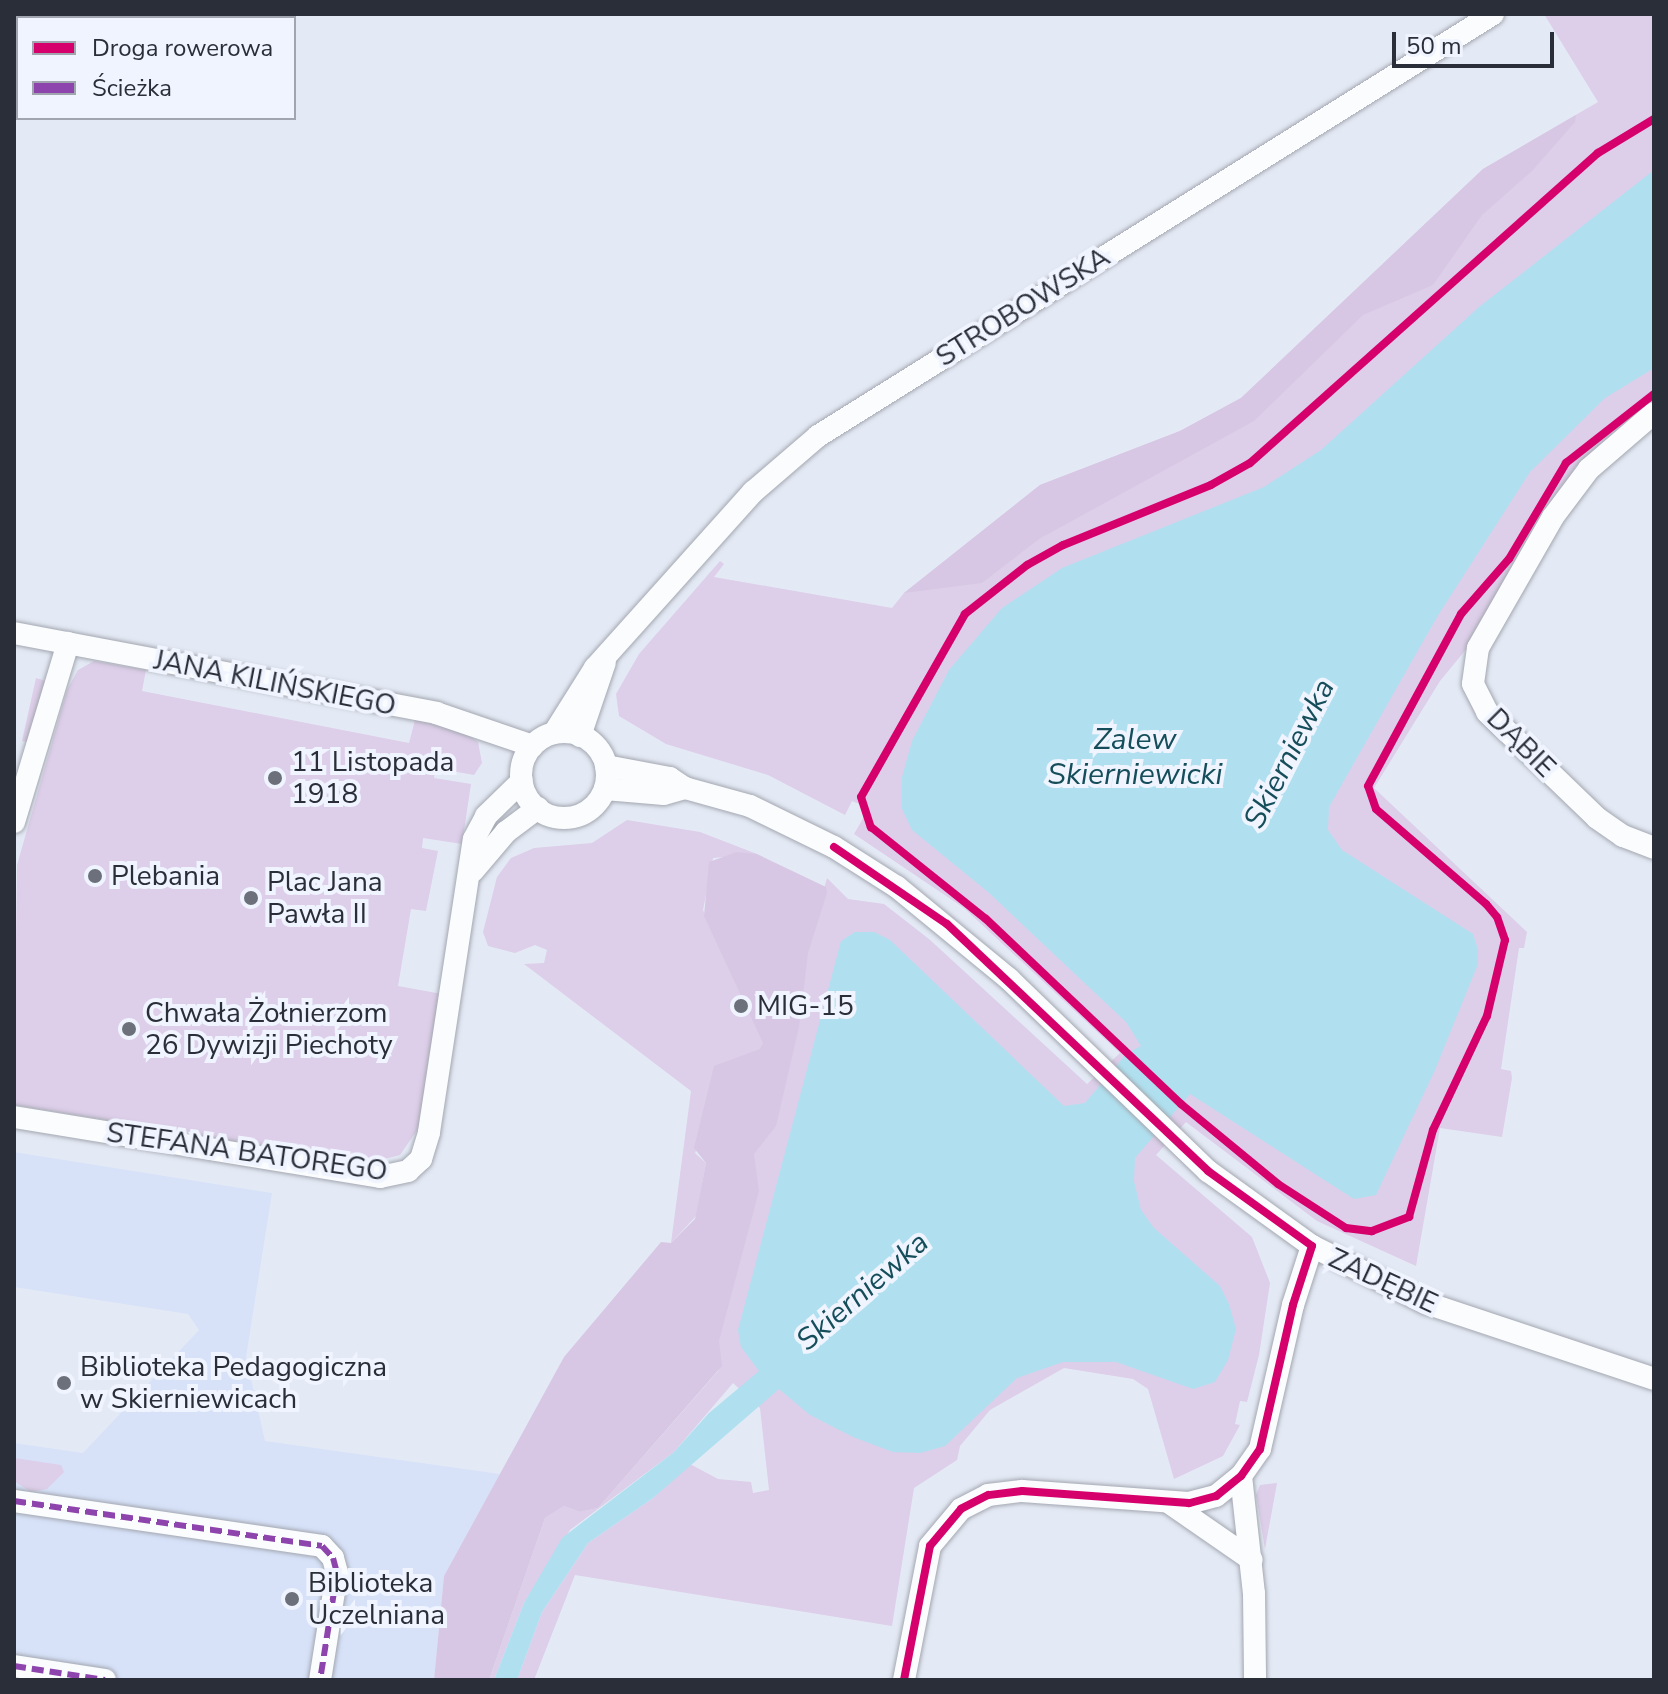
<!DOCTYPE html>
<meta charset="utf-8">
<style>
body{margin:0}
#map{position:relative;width:1668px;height:1694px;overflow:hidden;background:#e4eaf5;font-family:"Nunito Sans",sans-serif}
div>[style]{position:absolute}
.built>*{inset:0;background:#d7e2f9}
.green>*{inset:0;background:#ddcee9}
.forest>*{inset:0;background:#d7c7e4}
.water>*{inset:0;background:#b0e0ef}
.roads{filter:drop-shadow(0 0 2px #a3a7b0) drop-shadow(0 0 2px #a3a7b0)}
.minor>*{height:22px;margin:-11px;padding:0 11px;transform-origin:11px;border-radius:11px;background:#fbfcfe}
.minor>.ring{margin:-11px;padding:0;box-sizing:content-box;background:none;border:22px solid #fbfcfe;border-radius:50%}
.quiet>*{height:6px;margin-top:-3px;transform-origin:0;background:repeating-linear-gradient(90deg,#8e44ad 0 12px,transparent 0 18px)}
.cycleway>*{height:8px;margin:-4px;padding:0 4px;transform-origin:4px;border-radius:4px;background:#d6006c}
.dots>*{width:22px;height:22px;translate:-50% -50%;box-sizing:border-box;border:4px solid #eff4ff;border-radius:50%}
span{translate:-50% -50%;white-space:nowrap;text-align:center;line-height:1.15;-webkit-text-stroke:8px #eff4ff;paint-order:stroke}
.street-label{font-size:28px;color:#2a2e38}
.poi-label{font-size:28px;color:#2a2e38}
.left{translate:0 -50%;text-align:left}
.water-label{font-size:30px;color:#154e5a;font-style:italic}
.frame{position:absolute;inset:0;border:16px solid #2a2e38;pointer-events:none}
.legend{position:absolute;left:16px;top:16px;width:280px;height:104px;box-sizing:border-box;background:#eff4ff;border:2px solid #a0a5af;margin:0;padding:10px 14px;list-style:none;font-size:24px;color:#2a2e38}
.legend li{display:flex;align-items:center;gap:16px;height:40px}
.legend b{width:40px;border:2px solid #a0a5af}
.scale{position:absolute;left:1392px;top:32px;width:162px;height:36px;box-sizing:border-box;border:4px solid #2a2e38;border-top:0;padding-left:10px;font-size:24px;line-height:28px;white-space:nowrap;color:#2a2e38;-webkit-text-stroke:6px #eff4ff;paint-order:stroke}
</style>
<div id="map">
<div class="built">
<div style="clip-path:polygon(14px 1152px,272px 1193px,246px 1357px,265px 1441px,500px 1474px,444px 1576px,434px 1680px,14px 1680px,14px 1443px,83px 1453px,199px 1330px,188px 1314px,14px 1287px)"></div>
</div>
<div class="green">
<div style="clip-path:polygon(1544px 14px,1654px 14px,1654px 403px,1576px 466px,1468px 647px,1440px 681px,1374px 788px,1527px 932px,1524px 948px,1519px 948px,1501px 1069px,1511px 1071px,1512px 1078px,1502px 1137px,1440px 1128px,1416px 1266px,1317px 1221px,1186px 1122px,1156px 1155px,1252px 1237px,1270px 1283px,1259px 1355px,1247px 1402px,1240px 1401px,1235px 1424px,1240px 1425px,1223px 1456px,1174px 1479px,1148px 1389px,1133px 1379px,1064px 1368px,990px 1410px,960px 1446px,957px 1460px,914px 1488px,892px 1626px,575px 1575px,534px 1680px,517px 1680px,542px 1612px,588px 1543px,653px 1498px,690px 1464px,718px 1479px,751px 1482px,753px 1493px,769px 1490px,760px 1408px,733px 1383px,674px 1452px,570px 1530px,524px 1603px,494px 1680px,489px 1680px,545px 1518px,564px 1506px,580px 1512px,598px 1508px,719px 1370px,706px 1221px,735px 1058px,695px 1153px,706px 1163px,696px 1216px,671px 1243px,691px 1091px,524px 964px,544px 963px,547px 950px,535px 945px,515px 953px,488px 946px,483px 932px,497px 877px,511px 858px,534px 848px,592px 843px,627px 820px,700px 832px,757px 854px,713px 858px,703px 910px,744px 1001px,811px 935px,827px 878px,848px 899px,884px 904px,929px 939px,1087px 1084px,1120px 1053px,964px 908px,854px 834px,869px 808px,852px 801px,845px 815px,768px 775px,666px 744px,619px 716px,616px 694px,639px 654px,720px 561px,724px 564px,714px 577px,892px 608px,904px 593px,1040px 485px,1180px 431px,1241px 398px,1483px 169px,1598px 102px)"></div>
<div style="clip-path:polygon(94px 661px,146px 670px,142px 691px,409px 743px,415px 720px,461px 730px,478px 742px,482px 763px,474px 775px,435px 768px,434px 778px,471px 784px,462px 844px,423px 838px,422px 848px,438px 851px,426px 911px,411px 909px,398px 986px,442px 994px,420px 1126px,400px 1155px,368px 1163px,14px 1105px,17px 865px,67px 690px,78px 670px)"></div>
<div style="clip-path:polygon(36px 678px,46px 681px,27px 742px,22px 741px)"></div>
<div style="clip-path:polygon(14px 1458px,61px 1465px,64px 1472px,47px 1489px,31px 1492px,14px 1481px)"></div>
<div style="clip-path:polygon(1277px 1483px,1265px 1549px,1256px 1495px,1260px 1485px)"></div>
</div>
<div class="forest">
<div style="clip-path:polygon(1576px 115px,1575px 122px,1532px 171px,1482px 215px,1433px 285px,1363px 315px,1254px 421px,1039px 539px,982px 583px,904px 593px,1040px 485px,1180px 431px,1241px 398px,1483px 169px)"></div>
<div style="clip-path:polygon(737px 852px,757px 854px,826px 887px,827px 893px,808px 953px,799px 1027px,776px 1126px,754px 1154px,759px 1191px,719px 1341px,722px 1366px,598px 1508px,580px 1512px,564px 1506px,545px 1518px,489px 1680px,434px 1680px,444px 1576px,564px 1357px,661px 1242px,671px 1243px,695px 1219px,706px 1163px,694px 1148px,714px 1066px,760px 1049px,763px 1043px,704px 916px,709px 862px)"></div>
</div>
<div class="water">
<div style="clip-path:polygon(1654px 170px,1654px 368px,1605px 398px,1530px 472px,1437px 617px,1329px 807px,1328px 830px,1342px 850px,1473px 934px,1478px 949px,1478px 964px,1435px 1070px,1376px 1195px,1354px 1199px,1190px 1094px,1135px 1158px,1134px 1181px,1141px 1210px,1154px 1228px,1220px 1286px,1229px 1304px,1236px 1329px,1228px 1360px,1215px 1382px,1193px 1389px,1116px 1362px,1063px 1362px,1017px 1378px,945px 1446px,920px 1453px,893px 1452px,853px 1437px,810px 1415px,779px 1389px,653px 1498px,588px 1543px,542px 1612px,517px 1680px,494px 1680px,524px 1603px,562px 1538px,674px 1452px,709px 1413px,759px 1371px,741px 1347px,738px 1330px,841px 941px,855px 932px,874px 932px,890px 940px,1064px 1106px,1085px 1103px,1127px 1053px,1141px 1046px,1126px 1022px,988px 892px,912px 830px,902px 809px,902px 777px,912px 741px,949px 670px,1002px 608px,1062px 568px,1264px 487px,1321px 450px,1479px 307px)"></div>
</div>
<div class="roads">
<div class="minor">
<div style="left:1654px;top:413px;width:86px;rotate:139.3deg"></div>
<div style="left:1589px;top:469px;width:60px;rotate:126.9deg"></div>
<div style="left:1553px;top:517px;width:151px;rotate:119.8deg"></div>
<div style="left:1478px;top:648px;width:36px;rotate:98deg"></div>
<div style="left:1473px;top:684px;width:31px;rotate:63deg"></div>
<div style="left:1487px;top:712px;width:153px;rotate:43.9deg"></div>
<div style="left:1597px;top:818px;width:32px;rotate:35deg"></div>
<div style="left:1623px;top:836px;width:33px;rotate:21deg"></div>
<div style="left:14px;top:633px;width:430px;rotate:10.7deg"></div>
<div style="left:436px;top:713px;width:102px;rotate:18.8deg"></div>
<div class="ring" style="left:521px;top:732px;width:64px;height:64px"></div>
<div style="left:554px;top:733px;width:77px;rotate:-57.8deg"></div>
<div style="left:595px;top:668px;width:237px;rotate:-48.1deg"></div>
<div style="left:753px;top:492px;width:86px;rotate:-40.7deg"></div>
<div style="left:818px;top:436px;width:796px;rotate:-32.01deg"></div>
<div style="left:580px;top:736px;width:78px;rotate:-71.3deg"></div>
<div style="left:606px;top:766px;width:65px;rotate:10.6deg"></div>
<div style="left:670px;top:778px;width:18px;rotate:34deg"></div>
<div style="left:685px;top:788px;width:67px;rotate:15.5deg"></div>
<div style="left:750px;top:806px;width:93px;rotate:26deg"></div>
<div style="left:834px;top:847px;width:75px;rotate:32.4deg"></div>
<div style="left:897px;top:887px;width:145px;rotate:39.4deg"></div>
<div style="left:1009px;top:979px;width:277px;rotate:44deg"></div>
<div style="left:1208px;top:1171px;width:128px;rotate:35.8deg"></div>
<div style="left:1312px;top:1246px;width:127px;rotate:26.6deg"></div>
<div style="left:1426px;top:1303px;width:240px;rotate:18.4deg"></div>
<div style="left:605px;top:789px;width:59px;rotate:4.8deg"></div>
<div style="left:664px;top:794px;width:22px;rotate:-16deg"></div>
<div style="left:14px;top:822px;width:187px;rotate:-73.2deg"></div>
<div style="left:473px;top:871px;width:51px;rotate:-49.8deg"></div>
<div style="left:506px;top:832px;width:40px;rotate:-37deg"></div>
<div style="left:14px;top:1117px;width:371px;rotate:9.3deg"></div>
<div style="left:380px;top:1177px;width:29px;rotate:-12deg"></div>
<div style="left:408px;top:1171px;width:18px;rotate:-43deg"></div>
<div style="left:421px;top:1159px;width:28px;rotate:-73deg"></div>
<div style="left:429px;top:1132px;width:296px;rotate:-81.3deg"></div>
<div style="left:474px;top:839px;width:26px;rotate:-62deg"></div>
<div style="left:486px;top:816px;width:50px;rotate:-44.2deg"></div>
<div style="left:1241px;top:1476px;width:118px;rotate:83.7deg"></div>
<div style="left:1254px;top:1593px;width:87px;rotate:89.3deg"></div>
<div style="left:14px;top:1501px;width:311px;rotate:8.3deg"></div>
<div style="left:322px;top:1546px;width:16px;rotate:47deg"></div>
<div style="left:333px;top:1558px;width:16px;rotate:75deg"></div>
<div style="left:337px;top:1573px;width:108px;rotate:99deg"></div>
<div style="left:1171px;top:1504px;width:98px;rotate:34.7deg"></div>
<div style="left:14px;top:1666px;width:92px;rotate:8.7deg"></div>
<div style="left:904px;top:1680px;width:136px;rotate:-79deg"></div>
<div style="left:930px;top:1546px;width:48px;rotate:-50deg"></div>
<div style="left:961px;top:1509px;width:30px;rotate:-27deg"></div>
<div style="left:988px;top:1495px;width:34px;rotate:-7deg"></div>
<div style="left:1022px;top:1491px;width:167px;rotate:4.1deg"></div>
<div style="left:1189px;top:1503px;width:28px;rotate:-15deg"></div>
<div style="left:1216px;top:1496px;width:32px;rotate:-39deg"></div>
<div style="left:1241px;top:1476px;width:33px;rotate:-55deg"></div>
<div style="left:1260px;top:1449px;width:148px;rotate:-77.1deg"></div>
<div style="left:1293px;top:1305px;width:62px;rotate:-72.1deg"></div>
</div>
</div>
<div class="quiet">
<div style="left:14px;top:1501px;width:311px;rotate:8.3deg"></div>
<div style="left:322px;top:1546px;width:16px;rotate:47deg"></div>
<div style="left:333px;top:1558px;width:16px;rotate:75deg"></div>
<div style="left:337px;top:1573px;width:108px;rotate:99deg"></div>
<div style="left:14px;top:1666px;width:92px;rotate:8.7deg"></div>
</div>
<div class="cycleway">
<div style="left:1654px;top:119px;width:66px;rotate:148.7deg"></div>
<div style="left:1598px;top:153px;width:466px;rotate:138.3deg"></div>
<div style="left:1250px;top:463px;width:45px;rotate:150.6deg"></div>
<div style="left:1211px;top:485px;width:160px;rotate:157.9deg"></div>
<div style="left:1063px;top:545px;width:41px;rotate:150.9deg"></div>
<div style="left:1027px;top:565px;width:79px;rotate:141.7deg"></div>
<div style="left:965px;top:614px;width:210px;rotate:119.6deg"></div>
<div style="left:861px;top:797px;width:32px;rotate:72deg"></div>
<div style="left:871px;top:827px;width:147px;rotate:38.7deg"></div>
<div style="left:986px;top:919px;width:269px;rotate:43.5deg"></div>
<div style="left:1181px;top:1104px;width:126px;rotate:39.5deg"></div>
<div style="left:1278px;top:1184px;width:81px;rotate:32.9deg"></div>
<div style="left:1346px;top:1228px;width:26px;rotate:7deg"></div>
<div style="left:1372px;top:1231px;width:40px;rotate:-21deg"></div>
<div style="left:1409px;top:1217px;width:90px;rotate:-74.6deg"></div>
<div style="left:1433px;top:1130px;width:126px;rotate:-64.7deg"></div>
<div style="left:1487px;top:1016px;width:78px;rotate:-76.7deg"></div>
<div style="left:1505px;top:940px;width:24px;rotate:-109deg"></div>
<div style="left:1497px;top:917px;width:17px;rotate:-130deg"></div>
<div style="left:1486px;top:904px;width:145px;rotate:-139.2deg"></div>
<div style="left:1376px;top:809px;width:24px;rotate:-109deg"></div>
<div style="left:1368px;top:786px;width:196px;rotate:-61.6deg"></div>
<div style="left:1461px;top:614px;width:73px;rotate:-48.9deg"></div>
<div style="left:1509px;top:559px;width:112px;rotate:-59.3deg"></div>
<div style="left:1566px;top:463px;width:112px;rotate:-38.1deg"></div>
<div style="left:834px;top:847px;width:137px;rotate:34.3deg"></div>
<div style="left:947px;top:924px;width:359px;rotate:43.4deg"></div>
<div style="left:1208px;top:1171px;width:128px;rotate:35.8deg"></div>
<div style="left:1312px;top:1246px;width:62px;rotate:107.9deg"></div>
<div style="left:1293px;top:1305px;width:148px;rotate:102.9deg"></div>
<div style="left:1260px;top:1449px;width:33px;rotate:125deg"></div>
<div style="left:1241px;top:1476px;width:32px;rotate:141deg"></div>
<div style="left:1216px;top:1496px;width:28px;rotate:165deg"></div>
<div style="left:1189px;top:1503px;width:167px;rotate:-175.9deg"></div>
<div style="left:1022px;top:1491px;width:34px;rotate:173deg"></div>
<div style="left:988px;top:1495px;width:30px;rotate:153deg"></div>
<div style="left:961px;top:1509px;width:48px;rotate:130deg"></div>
<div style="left:930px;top:1546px;width:136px;rotate:101deg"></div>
</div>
<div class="dots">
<div style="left:275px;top:778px;background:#6b707a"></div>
<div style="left:95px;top:876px;background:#6b707a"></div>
<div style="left:251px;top:898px;background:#6b707a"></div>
<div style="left:741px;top:1006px;background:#6b707a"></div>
<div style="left:129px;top:1029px;background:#6b707a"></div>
<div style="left:64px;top:1383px;background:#6b707a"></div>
<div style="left:292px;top:1599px;background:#6b707a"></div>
</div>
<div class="street-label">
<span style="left:1023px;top:307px;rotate:-32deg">STROBOWSKA</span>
<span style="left:275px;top:683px;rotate:11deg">JANA KILIŃSKIEGO</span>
<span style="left:1521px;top:743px;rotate:45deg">DĄBIE</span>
<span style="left:247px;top:1152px;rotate:8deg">STEFANA BATOREGO</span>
<span style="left:1383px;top:1281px;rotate:25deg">ZADĘBIE</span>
</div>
<div class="poi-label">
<span class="left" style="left:291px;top:778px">11 Listopada<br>1918</span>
<span class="left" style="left:111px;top:876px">Plebania</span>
<span class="left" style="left:267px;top:898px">Plac Jana<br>Pawła II</span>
<span class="left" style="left:757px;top:1006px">MIG-15</span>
<span class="left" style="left:145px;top:1029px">Chwała Żołnierzom<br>26 Dywizji Piechoty</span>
<span class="left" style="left:80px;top:1383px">Biblioteka Pedagogiczna<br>w Skierniewicach</span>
<span class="left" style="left:308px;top:1599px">Biblioteka<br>Uczelniana</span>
</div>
<div class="water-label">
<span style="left:1135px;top:757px">Zalew<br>Skierniewicki</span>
<span style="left:1290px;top:754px;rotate:-63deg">Skierniewka</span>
<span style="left:863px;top:1292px;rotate:-41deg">Skierniewka</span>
</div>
<div class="frame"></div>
<ul class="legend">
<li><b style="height:10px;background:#d6006c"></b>Droga rowerowa</li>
<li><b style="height:10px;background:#8e44ad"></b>Ścieżka</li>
</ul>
<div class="scale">50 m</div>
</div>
